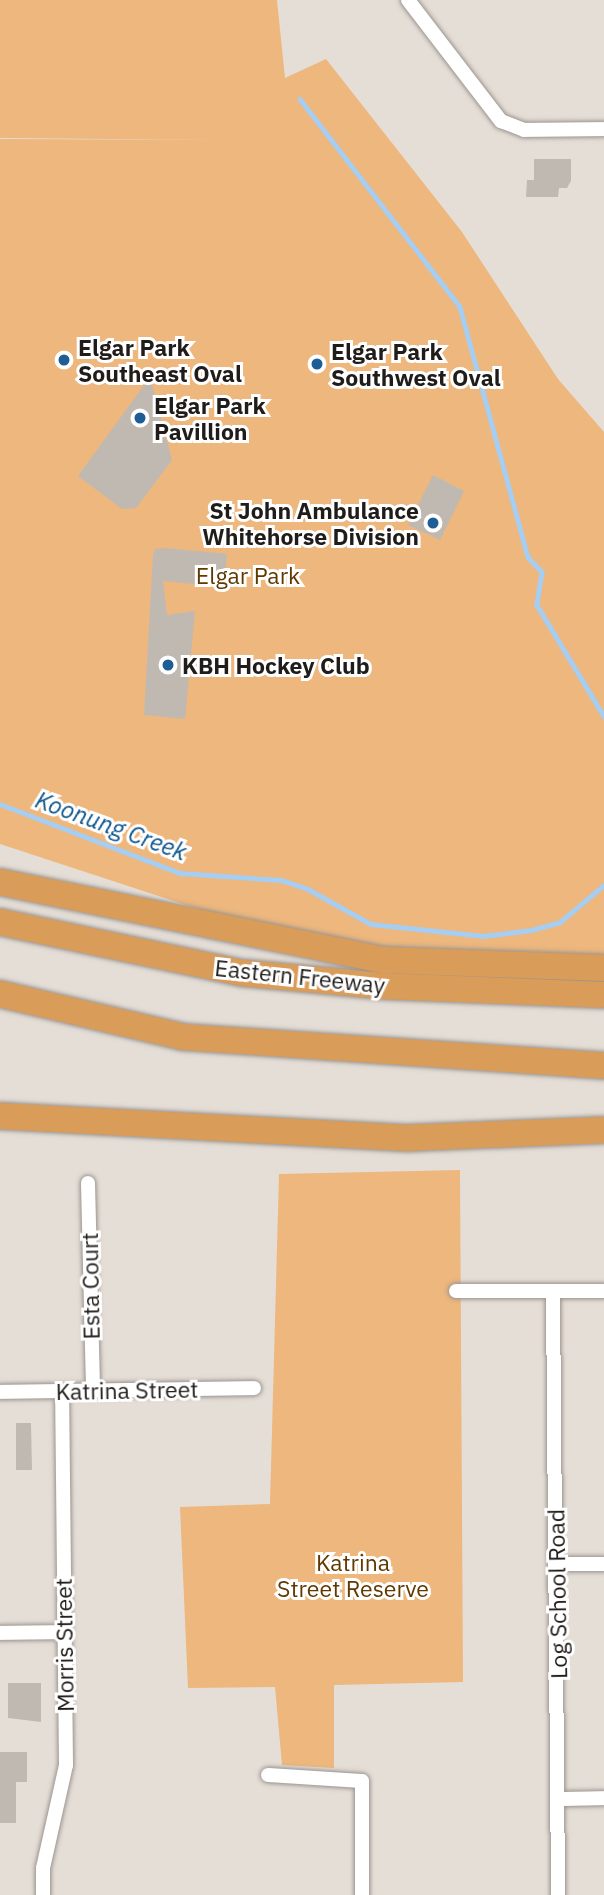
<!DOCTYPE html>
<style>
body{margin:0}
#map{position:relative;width:604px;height:1895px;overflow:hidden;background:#e5ded7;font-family:"IBM Plex Sans",sans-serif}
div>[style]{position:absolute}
.green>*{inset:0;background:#edb77d}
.stream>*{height:4.5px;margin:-2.25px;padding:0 2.25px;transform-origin:2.25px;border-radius:2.25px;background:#a6cdf2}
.building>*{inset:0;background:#c0b9b2}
.roads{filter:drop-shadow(0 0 2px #9c958f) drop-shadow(0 0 2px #9c958f)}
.minor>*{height:14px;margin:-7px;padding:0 7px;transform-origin:7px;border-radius:7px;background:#fff}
.motorway>*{height:26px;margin:-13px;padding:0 13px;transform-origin:13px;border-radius:13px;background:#d99c59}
.dots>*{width:19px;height:19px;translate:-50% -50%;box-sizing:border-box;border:4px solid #fff;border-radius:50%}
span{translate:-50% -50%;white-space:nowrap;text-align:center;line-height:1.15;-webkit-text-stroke:6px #fff;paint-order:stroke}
.poi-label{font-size:23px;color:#1f1c1a;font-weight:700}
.left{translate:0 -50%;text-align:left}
.right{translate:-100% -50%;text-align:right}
.park-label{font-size:23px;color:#603800}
.street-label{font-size:23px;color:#1f1c1a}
.water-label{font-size:24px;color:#0e578f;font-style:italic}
</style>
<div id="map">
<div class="green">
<div style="clip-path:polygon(0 0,277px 0,285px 78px,326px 59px,462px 232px,558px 379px,604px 432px,604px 969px,479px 969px,256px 928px,0 844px,0 139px,224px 140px,0 138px)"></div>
<div style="clip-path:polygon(460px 1170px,463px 1682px,334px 1685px,334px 1768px,282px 1765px,275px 1687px,188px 1688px,180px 1507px,270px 1504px,279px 1174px)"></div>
</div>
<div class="stream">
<div style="left:300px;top:99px;width:262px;rotate:52.4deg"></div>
<div style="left:460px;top:307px;width:259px;rotate:74.8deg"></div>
<div style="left:528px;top:557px;width:21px;rotate:47deg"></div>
<div style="left:542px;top:572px;width:33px;rotate:99deg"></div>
<div style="left:537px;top:605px;width:130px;rotate:58.9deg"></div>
<div style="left:0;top:804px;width:193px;rotate:21deg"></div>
<div style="left:180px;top:873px;width:101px;rotate:4deg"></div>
<div style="left:281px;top:880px;width:28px;rotate:18deg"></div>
<div style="left:308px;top:889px;width:72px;rotate:29.1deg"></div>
<div style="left:371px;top:924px;width:113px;rotate:6.1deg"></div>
<div style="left:483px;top:936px;width:48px;rotate:-7.1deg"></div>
<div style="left:531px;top:930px;width:30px;rotate:-15deg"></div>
<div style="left:560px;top:922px;width:57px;rotate:-40.1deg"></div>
</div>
<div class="building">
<div style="clip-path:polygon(534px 159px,571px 159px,571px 181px,567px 188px,559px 188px,558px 197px,526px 197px,527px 180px,534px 180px)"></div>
<div style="clip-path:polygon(150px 377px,172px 460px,136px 508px,122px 509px,78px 476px)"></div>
<div style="clip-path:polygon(433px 475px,464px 491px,440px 540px,408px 525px)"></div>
<div style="clip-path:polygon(166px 548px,227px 554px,224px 587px,163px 581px,167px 615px,195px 611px,185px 719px,144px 715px,153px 555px,155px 549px)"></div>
<div style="clip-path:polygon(16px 1423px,31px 1423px,32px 1470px,16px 1470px)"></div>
<div style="clip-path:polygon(8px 1683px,41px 1683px,41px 1722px,8px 1718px)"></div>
<div style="clip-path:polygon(0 1752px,27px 1752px,27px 1782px,16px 1782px,16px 1823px,0 1823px)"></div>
</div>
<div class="roads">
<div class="minor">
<div style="left:408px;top:0;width:153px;rotate:52.5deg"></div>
<div style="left:501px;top:121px;width:25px;rotate:21deg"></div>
<div style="left:524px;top:130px;width:80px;rotate:-0.7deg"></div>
<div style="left:88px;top:1183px;width:206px;rotate:88.6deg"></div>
<div style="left:456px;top:1291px;width:148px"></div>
<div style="left:553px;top:1294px;width:601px;rotate:89.52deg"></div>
<div style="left:0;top:1392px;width:254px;rotate:-0.9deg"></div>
<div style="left:557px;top:1564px;width:47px"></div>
<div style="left:0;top:1633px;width:63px;rotate:-0.9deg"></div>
<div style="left:268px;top:1775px;width:94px;rotate:3.7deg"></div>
<div style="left:362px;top:1781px;width:114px;rotate:90deg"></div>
<div style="left:558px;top:1799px;width:46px;rotate:-1.2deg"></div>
<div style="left:43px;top:1895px;width:27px;rotate:-90deg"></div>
<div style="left:43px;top:1868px;width:106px;rotate:-77.4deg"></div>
<div style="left:66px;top:1765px;width:373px;rotate:-90.6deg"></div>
</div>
<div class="motorway">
<div style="left:0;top:882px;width:392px;rotate:11.5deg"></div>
<div style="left:384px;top:960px;width:220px;rotate:2.1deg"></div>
<div style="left:0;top:922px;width:248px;rotate:11.9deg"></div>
<div style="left:243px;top:973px;width:141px;rotate:5.3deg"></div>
<div style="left:383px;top:986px;width:221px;rotate:2.3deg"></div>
<div style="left:0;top:994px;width:188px;rotate:13.2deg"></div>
<div style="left:183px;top:1037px;width:422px;rotate:3.9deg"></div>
<div style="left:0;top:1116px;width:407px;rotate:3.1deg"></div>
<div style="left:406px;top:1138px;width:198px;rotate:-2.3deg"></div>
</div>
</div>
<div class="dots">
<div style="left:64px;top:360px;background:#1f5e94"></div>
<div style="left:317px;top:364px;background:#1f5e94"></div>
<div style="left:140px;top:418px;background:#1f5e94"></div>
<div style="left:433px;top:523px;background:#1f5e94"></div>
<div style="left:168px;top:665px;background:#1f5e94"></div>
</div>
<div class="poi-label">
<span class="left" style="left:78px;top:360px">Elgar Park<br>Southeast Oval</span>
<span class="left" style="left:331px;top:364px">Elgar Park<br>Southwest Oval</span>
<span class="left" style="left:154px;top:418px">Elgar Park<br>Pavillion</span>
<span class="right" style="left:419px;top:523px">St John Ambulance<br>Whitehorse Division</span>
<span class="left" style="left:182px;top:665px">KBH Hockey Club</span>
</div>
<div class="park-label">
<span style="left:248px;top:575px">Elgar Park</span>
<span style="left:353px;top:1575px">Katrina<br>Street Reserve</span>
</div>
<div class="street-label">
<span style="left:300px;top:976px;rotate:6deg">Eastern Freeway</span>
<span style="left:90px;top:1286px;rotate:-91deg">Esta Court</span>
<span style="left:127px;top:1390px;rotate:-1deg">Katrina Street</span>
<span style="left:557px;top:1594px;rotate:-91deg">Log School Road</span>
<span style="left:64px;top:1645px;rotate:-91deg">Morris Street</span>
</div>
<div class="water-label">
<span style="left:111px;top:826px;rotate:20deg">Koonung Creek</span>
</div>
</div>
